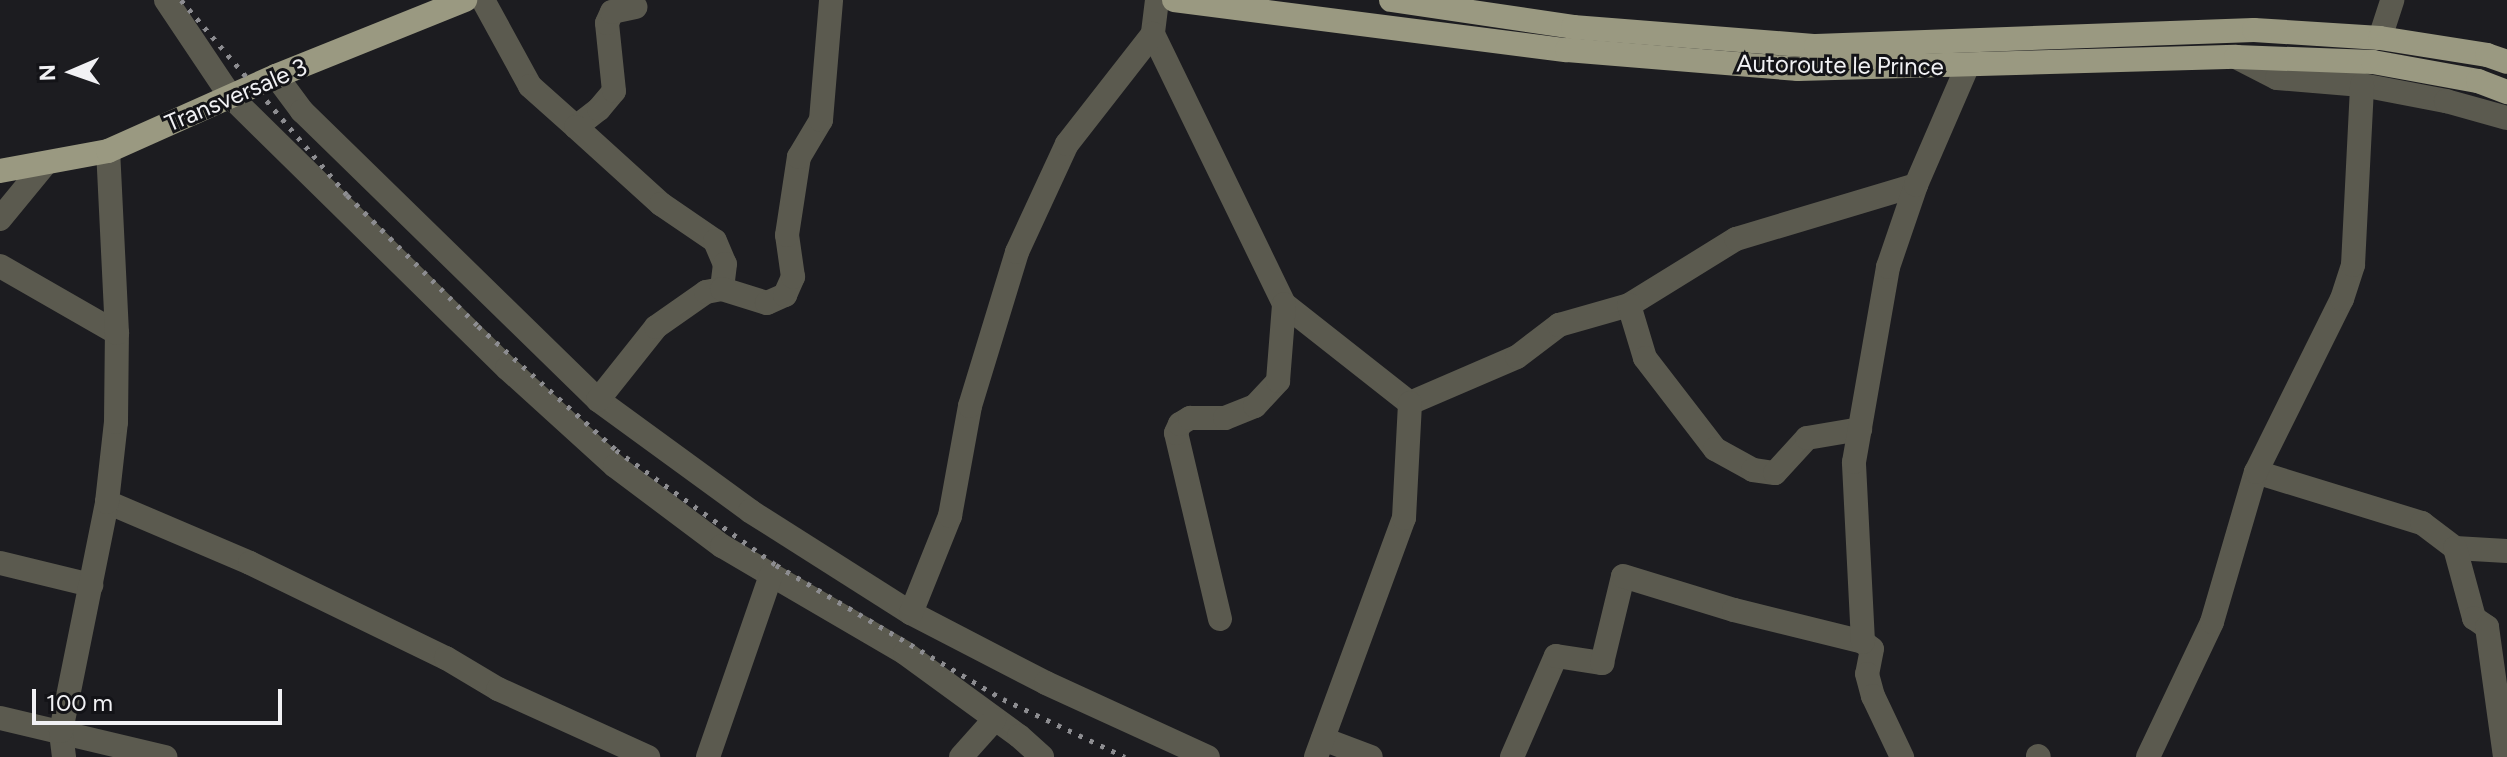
<!DOCTYPE html>
<style>
body{margin:0}
#map{position:relative;width:2507px;height:757px;overflow:hidden;background:#1c1c20;font-family:Figtree,sans-serif}
div>[style]{position:absolute}
.minor>*{height:24px;margin:-12px;padding:0 12px;transform-origin:12px;border-radius:12px;background:#5b5a4f}
.major>*{height:24px;margin:-12px;padding:0 12px;transform-origin:12px;border-radius:12px;background:#9a9981}
.rail>*{height:5px;margin-top:-2.5px;transform-origin:0;background:repeating-linear-gradient(90deg,#8d8d91 0 4px,transparent 0 12px)}
span{translate:-50% -50%;white-space:nowrap;text-align:center;line-height:1.15;-webkit-text-stroke:6px #131317;paint-order:stroke}
.street-label{font-size:24px;color:#f1f1f4}
.north{position:absolute;left:32px;top:32px;width:80px;height:80px;-webkit-text-stroke:6px #131317;paint-order:stroke;rotate:268deg;font-size:22px;font-weight:700;line-height:32px;text-align:center;color:#f1f1f4}
.north::after{content:'';display:block;margin:auto;width:28px;height:36px;background:#f1f1f4;clip-path:polygon(50% 0,100% 100%,50% 72%,0 100%)}
.scale{position:absolute;left:32px;top:689px;width:250px;height:36px;box-sizing:border-box;border:4px solid #f1f1f4;border-top:0;padding-left:10px;font-size:24px;line-height:28px;white-space:nowrap;color:#f1f1f4;-webkit-text-stroke:6px #131317;paint-order:stroke}
</style>
<div id="map">
<div class="minor">
<div style="left:166px;top:0;width:117px;rotate:56.2deg"></div>
<div style="left:231px;top:97px;width:387px;rotate:44.5deg"></div>
<div style="left:507px;top:368px;width:146px;rotate:42.2deg"></div>
<div style="left:615px;top:466px;width:134px;rotate:36.8deg"></div>
<div style="left:722px;top:546px;width:212px;rotate:30.3deg"></div>
<div style="left:905px;top:653px;width:141px;rotate:36.1deg"></div>
<div style="left:1019px;top:736px;width:31px;rotate:42deg"></div>
<div style="left:483px;top:0;width:98px;rotate:61.3deg"></div>
<div style="left:530px;top:86px;width:62px;rotate:41.7deg"></div>
<div style="left:576px;top:127px;width:29px;rotate:-38deg"></div>
<div style="left:599px;top:109px;width:23px;rotate:-50deg"></div>
<div style="left:614px;top:91px;width:68px;rotate:-95.9deg"></div>
<div style="left:607px;top:23px;width:12px;rotate:-66deg"></div>
<div style="left:612px;top:12px;width:24px;rotate:-12deg"></div>
<div style="left:1157px;top:0;width:34px;rotate:97deg"></div>
<div style="left:1153px;top:34px;width:300px;rotate:64.1deg"></div>
<div style="left:1284px;top:304px;width:160px;rotate:38.2deg"></div>
<div style="left:1410px;top:403px;width:116px;rotate:-23.3deg"></div>
<div style="left:1517px;top:357px;width:53px;rotate:-37.3deg"></div>
<div style="left:1559px;top:325px;width:73px;rotate:-15.9deg"></div>
<div style="left:1629px;top:305px;width:126px;rotate:-31.7deg"></div>
<div style="left:1736px;top:239px;width:188px;rotate:-16.7deg"></div>
<div style="left:2380px;top:38px;width:40px;rotate:-72deg"></div>
<div style="left:2236px;top:57px;width:46px;rotate:27.1deg"></div>
<div style="left:2277px;top:78px;width:85px;rotate:4.7deg"></div>
<div style="left:2362px;top:85px;width:86px;rotate:10.8deg"></div>
<div style="left:2446px;top:101px;width:63px;rotate:15.6deg"></div>
<div style="left:276px;top:76px;width:44px;rotate:53.4deg"></div>
<div style="left:302px;top:111px;width:414px;rotate:44.3deg"></div>
<div style="left:598px;top:400px;width:188px;rotate:36.1deg"></div>
<div style="left:750px;top:511px;width:191px;rotate:32.4deg"></div>
<div style="left:911px;top:613px;width:152px;rotate:27.4deg"></div>
<div style="left:1046px;top:683px;width:178px;rotate:24.6deg"></div>
<div style="left:576px;top:127px;width:115px;rotate:42.2deg"></div>
<div style="left:661px;top:204px;width:65px;rotate:34.4deg"></div>
<div style="left:715px;top:241px;width:25px;rotate:67deg"></div>
<div style="left:725px;top:264px;width:25px;rotate:97deg"></div>
<div style="left:0;top:219px;width:71px;rotate:-50.7deg"></div>
<div style="left:0;top:266px;width:135px;rotate:29.8deg"></div>
<div style="left:1629px;top:305px;width:55px;rotate:73.2deg"></div>
<div style="left:1645px;top:358px;width:115px;rotate:52.4deg"></div>
<div style="left:1715px;top:449px;width:43px;rotate:28.9deg"></div>
<div style="left:1753px;top:470px;width:22px;rotate:8deg"></div>
<div style="left:1775px;top:473px;width:47px;rotate:-47.6deg"></div>
<div style="left:1807px;top:438px;width:54px;rotate:-9.6deg"></div>
<div style="left:598px;top:400px;width:93px;rotate:-51.5deg"></div>
<div style="left:656px;top:327px;width:61px;rotate:-35deg"></div>
<div style="left:706px;top:292px;width:16px;rotate:-11deg"></div>
<div style="left:722px;top:289px;width:47px;rotate:17.3deg"></div>
<div style="left:767px;top:303px;width:20px;rotate:-24deg"></div>
<div style="left:785px;top:295px;width:20px;rotate:-66deg"></div>
<div style="left:793px;top:277px;width:42px;rotate:-98.1deg"></div>
<div style="left:787px;top:235px;width:79px;rotate:-81.3deg"></div>
<div style="left:799px;top:157px;width:43px;rotate:-59.3deg"></div>
<div style="left:821px;top:120px;width:120px;rotate:-85.2deg"></div>
<div style="left:2256px;top:472px;width:174px;rotate:17.1deg"></div>
<div style="left:2422px;top:523px;width:41px;rotate:37.1deg"></div>
<div style="left:2455px;top:548px;width:52px;rotate:3.3deg"></div>
<div style="left:107px;top:502px;width:155px;rotate:23.1deg"></div>
<div style="left:250px;top:563px;width:218px;rotate:25.9deg"></div>
<div style="left:446px;top:658px;width:61px;rotate:30.8deg"></div>
<div style="left:498px;top:689px;width:165px;rotate:24.4deg"></div>
<div style="left:2455px;top:548px;width:73px;rotate:74.8deg"></div>
<div style="left:2474px;top:618px;width:16px;rotate:35deg"></div>
<div style="left:2487px;top:627px;width:131px;rotate:82.1deg"></div>
<div style="left:0;top:563px;width:94px;rotate:13.6deg"></div>
<div style="left:911px;top:613px;width:105px;rotate:-68.1deg"></div>
<div style="left:950px;top:516px;width:112px;rotate:-79.7deg"></div>
<div style="left:970px;top:406px;width:161px;rotate:-73deg"></div>
<div style="left:1017px;top:252px;width:119px;rotate:-65.2deg"></div>
<div style="left:1067px;top:144px;width:140px;rotate:-52deg"></div>
<div style="left:1220px;top:619px;width:191px;rotate:-103.3deg"></div>
<div style="left:1176px;top:433px;width:10px;rotate:-66deg"></div>
<div style="left:1180px;top:424px;width:12px;rotate:-31deg"></div>
<div style="left:1190px;top:418px;width:35px"></div>
<div style="left:1225px;top:418px;width:32px;rotate:-22deg"></div>
<div style="left:1255px;top:406px;width:34px;rotate:-47deg"></div>
<div style="left:1278px;top:381px;width:77px;rotate:-85.5deg"></div>
<div style="left:1863px;top:642px;width:11px;rotate:38deg"></div>
<div style="left:1872px;top:649px;width:25px;rotate:101deg"></div>
<div style="left:1867px;top:674px;width:23px;rotate:75deg"></div>
<div style="left:1873px;top:696px;width:68px;rotate:64.6deg"></div>
<div style="left:0;top:718px;width:170px;rotate:13.3deg"></div>
<div style="left:1323px;top:739px;width:51px;rotate:20.6deg"></div>
<div style="left:2038px;top:756px;width:1px;rotate:45deg"></div>
<div style="left:64px;top:757px;width:26px;rotate:-97deg"></div>
<div style="left:61px;top:731px;width:234px;rotate:-78.6deg"></div>
<div style="left:107px;top:502px;width:81px;rotate:-83.6deg"></div>
<div style="left:116px;top:422px;width:89px;rotate:-89.4deg"></div>
<div style="left:117px;top:333px;width:182px;rotate:-92.8deg"></div>
<div style="left:708px;top:757px;width:193px;rotate:-70.9deg"></div>
<div style="left:961px;top:757px;width:50px;rotate:-48.3deg"></div>
<div style="left:1316px;top:757px;width:255px;rotate:-69.8deg"></div>
<div style="left:1404px;top:518px;width:115px;rotate:-87deg"></div>
<div style="left:1512px;top:757px;width:110px;rotate:-66.5deg"></div>
<div style="left:1556px;top:656px;width:47px;rotate:8.7deg"></div>
<div style="left:1602px;top:663px;width:89px;rotate:-76.4deg"></div>
<div style="left:1623px;top:576px;width:116px;rotate:17deg"></div>
<div style="left:1734px;top:610px;width:133px;rotate:13.9deg"></div>
<div style="left:1863px;top:642px;width:180px;rotate:-92.9deg"></div>
<div style="left:1854px;top:462px;width:198px;rotate:-80.1deg"></div>
<div style="left:1888px;top:267px;width:87px;rotate:-71.1deg"></div>
<div style="left:1916px;top:185px;width:129px;rotate:-66.6deg"></div>
<div style="left:2148px;top:757px;width:149px;rotate:-64.6deg"></div>
<div style="left:2212px;top:622px;width:156px;rotate:-73.7deg"></div>
<div style="left:2256px;top:472px;width:193px;rotate:-63.6deg"></div>
<div style="left:2342px;top:299px;width:36px;rotate:-72deg"></div>
<div style="left:2353px;top:265px;width:180px;rotate:-87.1deg"></div>
</div>
<div class="major">
<div style="left:1174px;top:0;width:396px;rotate:7.3deg"></div>
<div style="left:1567px;top:50px;width:232px;rotate:4.7deg"></div>
<div style="left:1798px;top:69px;width:438px;rotate:-1.6deg"></div>
<div style="left:2236px;top:57px;width:137px;rotate:2.1deg"></div>
<div style="left:2373px;top:62px;width:107px;rotate:10.3deg"></div>
<div style="left:2478px;top:81px;width:31px;rotate:21deg"></div>
<div style="left:1391px;top:0;width:184px;rotate:8.4deg"></div>
<div style="left:1573px;top:27px;width:244px;rotate:4.5deg"></div>
<div style="left:1816px;top:46px;width:438px;rotate:-2.1deg"></div>
<div style="left:2254px;top:30px;width:126px;rotate:3.6deg"></div>
<div style="left:2380px;top:38px;width:108px;rotate:9deg"></div>
<div style="left:2487px;top:55px;width:21px;rotate:19deg"></div>
<div style="left:0;top:171px;width:110px;rotate:-10.5deg"></div>
<div style="left:108px;top:151px;width:184px;rotate:-24.1deg"></div>
<div style="left:276px;top:76px;width:204px;rotate:-21.9deg"></div>
</div>
<div class="rail">
<div style="left:181px;top:0;width:256px;rotate:49.6deg"></div>
<div style="left:347px;top:195px;width:185px;rotate:45deg"></div>
<div style="left:478px;top:326px;width:186px;rotate:41.9deg"></div>
<div style="left:616px;top:450px;width:197px;rotate:35.7deg"></div>
<div style="left:776px;top:565px;width:264px;rotate:30.6deg"></div>
<div style="left:1003px;top:699px;width:135px;rotate:25.4deg"></div>
</div>
<div class="street-label">
<span style="left:1840px;top:65px;rotate:1deg">Autoroute le Prince</span>
<span style="left:236px;top:95px;rotate:-23deg">Transversale 3</span>
</div>
<div class="north">N</div>
<div class="scale">100 m</div>
</div>
